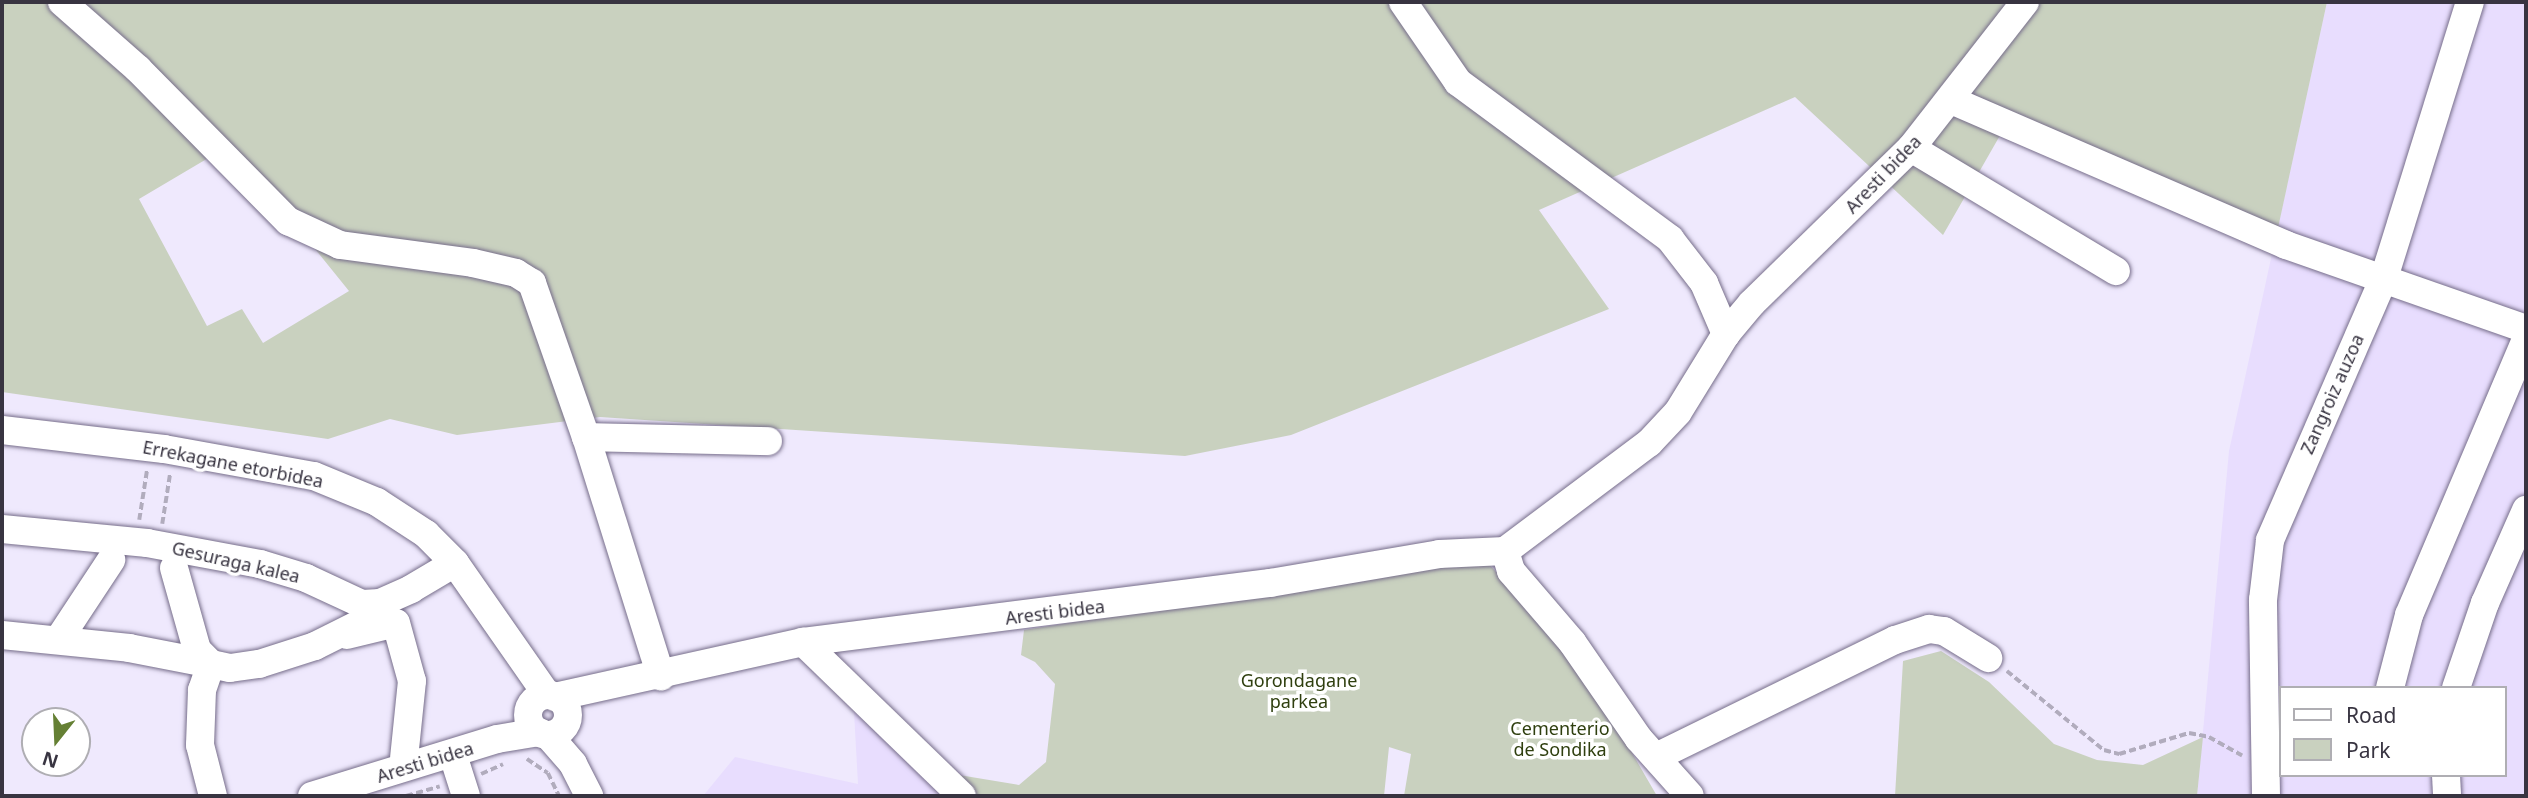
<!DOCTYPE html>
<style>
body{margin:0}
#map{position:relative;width:2528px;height:798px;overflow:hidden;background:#efe9fd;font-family:"Noto Sans",sans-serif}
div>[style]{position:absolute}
.built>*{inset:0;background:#e8ddfe}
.green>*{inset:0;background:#c9d1bf}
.path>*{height:3.5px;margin-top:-1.75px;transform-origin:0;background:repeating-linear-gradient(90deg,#b1acbd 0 7px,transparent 0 10.5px)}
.roads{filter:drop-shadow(0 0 2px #766d8a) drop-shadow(0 0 2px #766d8a)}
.minor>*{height:28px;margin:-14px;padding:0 14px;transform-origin:14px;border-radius:14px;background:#fff}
.minor>.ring{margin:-14px;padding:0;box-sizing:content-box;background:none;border:28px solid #fff;border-radius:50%}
span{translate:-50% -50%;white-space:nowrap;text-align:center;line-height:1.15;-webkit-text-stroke:7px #fff;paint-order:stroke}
.street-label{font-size:18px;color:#383441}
.park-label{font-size:18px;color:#2f3f0f}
.frame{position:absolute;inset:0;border:4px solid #383441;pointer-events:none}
.legend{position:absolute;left:2279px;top:686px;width:228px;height:91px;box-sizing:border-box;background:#fff;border:2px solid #afaeb3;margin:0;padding:9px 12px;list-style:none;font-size:21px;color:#383441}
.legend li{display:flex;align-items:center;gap:14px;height:35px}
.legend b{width:35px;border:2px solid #afaeb3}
.north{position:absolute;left:21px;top:707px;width:70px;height:70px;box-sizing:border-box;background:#fff;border:2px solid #afaeb3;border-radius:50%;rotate:198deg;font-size:19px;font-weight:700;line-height:28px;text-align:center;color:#383441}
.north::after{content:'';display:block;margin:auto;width:24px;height:32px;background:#658034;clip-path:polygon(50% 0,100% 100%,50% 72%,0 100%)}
</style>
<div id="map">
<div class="built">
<div style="clip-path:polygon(evenodd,2327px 2px,2526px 2px,2526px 796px,2197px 796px,2229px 451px,2327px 2px,2281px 688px,2505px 688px,2505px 775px,2281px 775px,2281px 688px)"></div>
<div style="clip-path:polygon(854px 712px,948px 796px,703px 796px,735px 757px,858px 784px)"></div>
</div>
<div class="green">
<div style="clip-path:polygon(evenodd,2px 2px,2327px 2px,2278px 228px,2010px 118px,1943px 235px,1795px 97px,1539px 210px,1609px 309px,1291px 435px,1185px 456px,600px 417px,457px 435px,390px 419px,328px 439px,2px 392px,2px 2px,210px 157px,307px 239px,349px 291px,263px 343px,242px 309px,207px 326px,139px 199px,210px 157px)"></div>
<div style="clip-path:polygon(1483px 558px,1577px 658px,1657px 796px,1404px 796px,1411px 754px,1389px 747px,1384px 796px,975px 796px,953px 774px,1019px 785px,1046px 762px,1055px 684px,1035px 662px,1021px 655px,1024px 630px)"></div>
<div style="clip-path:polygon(1941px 651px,1989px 682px,2054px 744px,2097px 760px,2143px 765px,2203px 737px,2197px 796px,1895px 796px,1903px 661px)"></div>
</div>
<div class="path">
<div style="left:139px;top:520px;width:52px;rotate:-81.1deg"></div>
<div style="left:162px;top:524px;width:52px;rotate:-81.1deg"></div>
<div style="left:2007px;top:671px;width:125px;rotate:39.2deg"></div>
<div style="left:2104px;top:750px;width:16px;rotate:15deg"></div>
<div style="left:2119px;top:754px;width:73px;rotate:-16.7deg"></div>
<div style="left:2189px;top:733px;width:20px;rotate:11deg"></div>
<div style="left:2209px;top:737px;width:38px;rotate:29deg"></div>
<div style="left:527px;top:759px;width:25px;rotate:34deg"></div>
<div style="left:548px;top:773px;width:25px;rotate:64deg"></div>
<div style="left:481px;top:774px;width:24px;rotate:-24deg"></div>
<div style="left:406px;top:796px;width:35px;rotate:-16deg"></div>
</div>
<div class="roads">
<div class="minor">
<div style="left:62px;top:2px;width:101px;rotate:41.4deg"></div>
<div style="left:138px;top:69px;width:214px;rotate:45.4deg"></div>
<div style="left:288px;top:221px;width:57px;rotate:24.8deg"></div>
<div style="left:340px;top:245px;width:134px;rotate:7.7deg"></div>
<div style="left:473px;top:263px;width:44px;rotate:13.1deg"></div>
<div style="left:516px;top:273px;width:19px;rotate:32deg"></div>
<div style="left:532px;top:283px;width:163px;rotate:70.7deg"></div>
<div style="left:586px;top:437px;width:251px;rotate:72.6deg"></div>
<div style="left:1403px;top:2px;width:97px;rotate:55.5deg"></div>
<div style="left:1458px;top:82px;width:264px;rotate:36.5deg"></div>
<div style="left:1670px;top:239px;width:56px;rotate:52.3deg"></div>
<div style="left:1704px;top:283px;width:56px;rotate:66.7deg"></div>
<div style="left:1951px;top:100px;width:365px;rotate:23.4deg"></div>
<div style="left:2286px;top:245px;width:254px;rotate:19.3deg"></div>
<div style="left:1911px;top:148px;width:239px;rotate:31deg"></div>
<div style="left:2px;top:430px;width:163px;rotate:6.7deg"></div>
<div style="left:164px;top:449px;width:152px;rotate:10.2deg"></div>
<div style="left:314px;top:476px;width:68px;rotate:22.4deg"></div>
<div style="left:377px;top:502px;width:59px;rotate:33.1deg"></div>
<div style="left:426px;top:534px;width:41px;rotate:45deg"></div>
<div style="left:455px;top:563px;width:161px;rotate:55.1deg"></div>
<div style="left:586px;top:437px;width:182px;rotate:1.3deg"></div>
<div style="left:2px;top:529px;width:146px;rotate:5.5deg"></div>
<div style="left:147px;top:543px;width:115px;rotate:10.5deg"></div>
<div style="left:260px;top:564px;width:48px;rotate:16.9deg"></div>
<div style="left:306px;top:578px;width:62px;rotate:24.9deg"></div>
<div style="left:362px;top:604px;width:18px;rotate:-3deg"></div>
<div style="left:380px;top:603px;width:34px;rotate:-24deg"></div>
<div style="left:411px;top:589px;width:51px;rotate:-30.6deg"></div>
<div style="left:1505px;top:551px;width:180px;rotate:-36.9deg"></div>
<div style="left:1649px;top:443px;width:42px;rotate:-46.9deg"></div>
<div style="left:1678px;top:412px;width:92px;rotate:-58.4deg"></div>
<div style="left:1726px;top:334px;width:40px;rotate:-50deg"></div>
<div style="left:1752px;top:303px;width:222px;rotate:-44.3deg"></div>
<div style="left:1911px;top:148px;width:185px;rotate:-52deg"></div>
<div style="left:1505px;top:551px;width:21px;rotate:73deg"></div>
<div style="left:1511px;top:571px;width:94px;rotate:49.3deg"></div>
<div style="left:1572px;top:642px;width:118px;rotate:55.4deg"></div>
<div style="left:1639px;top:739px;width:76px;rotate:48.2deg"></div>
<div style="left:174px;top:568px;width:85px;rotate:74.3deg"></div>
<div style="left:197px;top:650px;width:20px;rotate:45deg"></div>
<div style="left:211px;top:664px;width:19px;rotate:12deg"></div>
<div style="left:230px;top:668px;width:29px;rotate:-8deg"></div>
<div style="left:259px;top:664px;width:59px;rotate:-17.8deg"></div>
<div style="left:315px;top:646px;width:56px;rotate:-26.6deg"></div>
<div style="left:2px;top:635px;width:128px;rotate:5.8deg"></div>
<div style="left:129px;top:648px;width:84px;rotate:11deg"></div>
<div style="left:211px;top:664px;width:28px;rotate:109deg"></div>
<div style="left:202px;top:690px;width:55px;rotate:92.1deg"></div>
<div style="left:200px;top:745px;width:53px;rotate:75.7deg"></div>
<div style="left:347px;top:635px;width:50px;rotate:-13.8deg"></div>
<div style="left:396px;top:623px;width:60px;rotate:74.6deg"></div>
<div style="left:412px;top:681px;width:77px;rotate:95.9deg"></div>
<div style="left:59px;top:639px;width:95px;rotate:-56.6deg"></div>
<div style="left:803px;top:642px;width:221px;rotate:44.1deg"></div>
<div style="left:2390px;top:688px;width:75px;rotate:-75.4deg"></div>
<div style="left:2409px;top:615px;width:299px;rotate:-67deg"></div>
<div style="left:2456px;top:688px;width:90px;rotate:-71.2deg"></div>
<div style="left:2485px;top:603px;width:102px;rotate:-66.2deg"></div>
<div class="ring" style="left:528px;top:695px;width:12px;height:12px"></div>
<div style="left:555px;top:697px;width:254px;rotate:-12.5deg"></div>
<div style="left:803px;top:642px;width:471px;rotate:-7.2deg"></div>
<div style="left:1270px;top:583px;width:171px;rotate:-9.7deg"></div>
<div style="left:1439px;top:554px;width:66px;rotate:-2.6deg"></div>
<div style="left:548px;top:735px;width:38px;rotate:49deg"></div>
<div style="left:573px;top:764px;width:36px;rotate:63deg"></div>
<div style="left:453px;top:755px;width:43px;rotate:72.4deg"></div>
<div style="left:1656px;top:757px;width:266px;rotate:-26.1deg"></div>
<div style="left:1895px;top:640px;width:36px;rotate:-18deg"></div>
<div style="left:1929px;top:629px;width:15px;rotate:8deg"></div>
<div style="left:1944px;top:631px;width:52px;rotate:31.5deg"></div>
<div style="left:2446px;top:775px;width:21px;rotate:87deg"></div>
<div style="left:312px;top:796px;width:194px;rotate:-17.1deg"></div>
<div style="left:497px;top:739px;width:43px;rotate:-9.5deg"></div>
<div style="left:2266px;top:796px;width:196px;rotate:-90.9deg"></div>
<div style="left:2263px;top:600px;width:60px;rotate:-83.3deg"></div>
<div style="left:2270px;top:540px;width:286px;rotate:-66.5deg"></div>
<div style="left:2384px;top:278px;width:289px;rotate:-72.7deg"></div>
</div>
</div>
<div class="street-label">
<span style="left:1883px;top:174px;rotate:-46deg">Aresti bidea</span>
<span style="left:2332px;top:394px;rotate:-66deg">Zangroiz auzoa</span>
<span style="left:233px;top:464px;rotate:11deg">Errekagane etorbidea</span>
<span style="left:236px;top:562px;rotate:13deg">Gesuraga kalea</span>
<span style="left:1055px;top:612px;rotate:-7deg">Aresti bidea</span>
<span style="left:425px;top:762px;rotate:-17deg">Aresti bidea</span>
</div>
<div class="park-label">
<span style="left:1299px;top:691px">Gorondagane<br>parkea</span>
<span style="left:1560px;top:739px">Cementerio<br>de Sondika</span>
</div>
<div class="frame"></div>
<ul class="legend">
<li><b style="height:9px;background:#fff"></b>Road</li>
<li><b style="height:19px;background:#c9d1bf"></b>Park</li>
</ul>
<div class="north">N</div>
</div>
